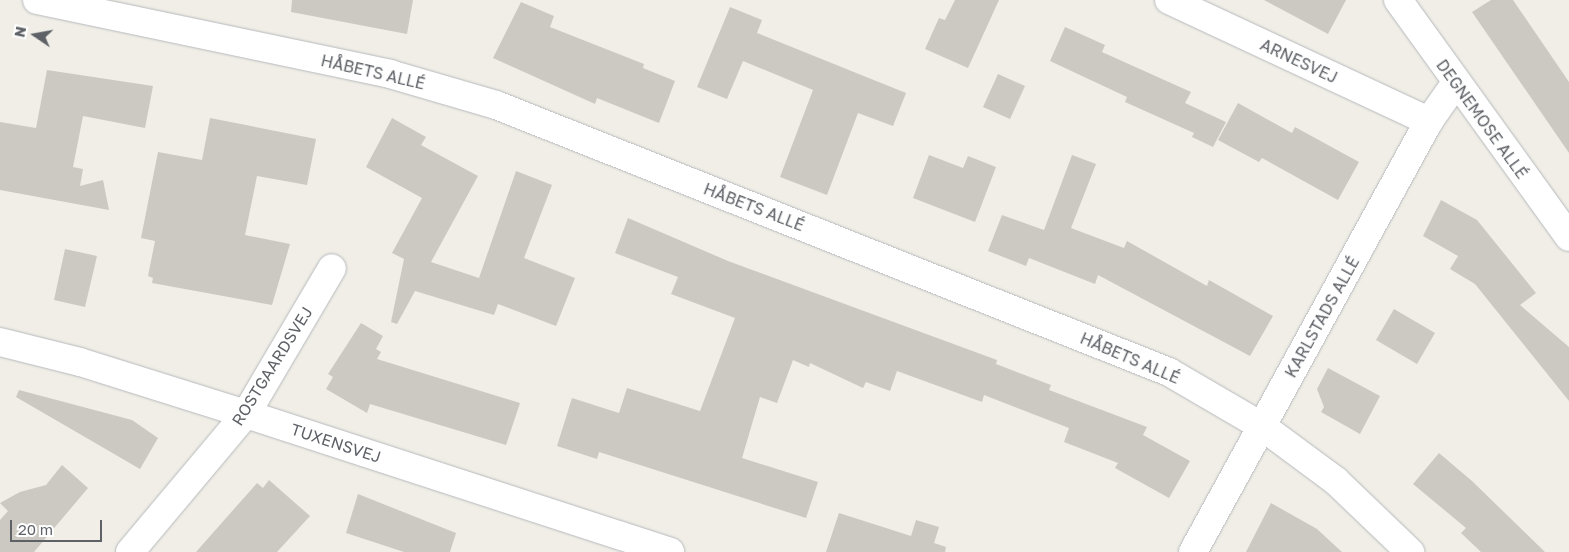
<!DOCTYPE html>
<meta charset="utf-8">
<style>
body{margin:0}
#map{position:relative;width:1569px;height:552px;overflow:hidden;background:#f0eee6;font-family:"Golos Text",sans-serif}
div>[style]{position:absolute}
.building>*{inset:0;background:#ccc9c3}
.roads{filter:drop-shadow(0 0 1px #b6b9bd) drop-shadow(0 0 1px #b6b9bd)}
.minor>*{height:28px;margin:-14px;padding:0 14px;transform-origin:14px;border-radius:14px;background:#fff}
span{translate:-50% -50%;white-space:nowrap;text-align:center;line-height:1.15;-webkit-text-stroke:4px #fff;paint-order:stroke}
.street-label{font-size:16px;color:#5e6267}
.north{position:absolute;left:10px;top:10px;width:50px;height:50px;-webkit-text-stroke:4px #fff;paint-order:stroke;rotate:282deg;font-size:14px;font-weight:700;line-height:20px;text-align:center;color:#5e6267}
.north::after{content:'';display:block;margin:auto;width:18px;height:22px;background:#5e6267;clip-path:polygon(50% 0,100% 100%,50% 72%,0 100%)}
.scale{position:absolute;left:10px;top:520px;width:92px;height:22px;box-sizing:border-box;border:2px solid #5e6267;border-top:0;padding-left:6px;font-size:15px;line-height:18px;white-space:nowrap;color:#5e6267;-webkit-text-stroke:4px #fff;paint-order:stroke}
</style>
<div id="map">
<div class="building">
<div style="clip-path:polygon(292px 0,413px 0,407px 34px,291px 12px)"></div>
<div style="clip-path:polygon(955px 0,999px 0,968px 68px,925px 49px,939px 18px,945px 20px)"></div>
<div style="clip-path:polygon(1264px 0,1346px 0,1328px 34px)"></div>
<div style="clip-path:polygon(1491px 0,1513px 0,1569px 82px,1569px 153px,1472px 12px)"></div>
<div style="clip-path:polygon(521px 2px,554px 16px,550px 27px,644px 64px,643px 68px,675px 81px,659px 123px,597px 98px,595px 104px,493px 58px)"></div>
<div style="clip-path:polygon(730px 7px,762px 20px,757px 33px,906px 93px,893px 126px,858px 113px,827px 195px,780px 177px,813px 90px,743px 61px,727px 99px,697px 87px)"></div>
<div style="clip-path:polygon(1065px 27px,1105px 45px,1102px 52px,1191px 92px,1185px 103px,1226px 122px,1213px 147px,1192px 137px,1194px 133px,1125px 102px,1127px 97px,1050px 61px)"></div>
<div style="clip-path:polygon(47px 70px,153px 86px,145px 128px,83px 116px,73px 167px,83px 169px,80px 186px,103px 180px,109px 210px,0 190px,0 122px,36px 128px)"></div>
<div style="clip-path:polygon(998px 74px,1025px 86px,1010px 119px,983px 107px)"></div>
<div style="clip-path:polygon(1238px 103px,1292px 133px,1295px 127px,1359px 162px,1338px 200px,1262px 158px,1259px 162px,1218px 140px)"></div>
<div style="clip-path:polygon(210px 118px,316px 139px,307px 185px,257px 176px,245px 235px,290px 244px,272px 305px,152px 283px,153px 278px,148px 276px,155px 241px,141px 238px,158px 152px,202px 160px)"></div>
<div style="clip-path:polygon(392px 118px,426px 137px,421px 145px,478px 176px,431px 262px,479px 278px,516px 171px,552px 185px,524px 258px,575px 278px,556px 326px,498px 304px,494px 315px,415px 291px,397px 324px,391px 322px,404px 259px,392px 253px,422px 198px,366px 167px)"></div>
<div style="clip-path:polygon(929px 155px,963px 168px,968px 156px,996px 167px,975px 222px,913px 198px)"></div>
<div style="clip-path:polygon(1072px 155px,1096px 164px,1071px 228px,1124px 248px,1127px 241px,1207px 286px,1209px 280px,1273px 316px,1250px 356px,1098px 275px,1095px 284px,1029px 258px,1026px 266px,988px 251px,1002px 215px,1044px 230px)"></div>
<div style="clip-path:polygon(1441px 200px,1477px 220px,1536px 293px,1520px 305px,1569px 347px,1569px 401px,1475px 284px,1450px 269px,1458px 256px,1423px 236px)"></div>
<div style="clip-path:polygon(628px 218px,728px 261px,997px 360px,996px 364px,1051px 385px,1049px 390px,1147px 427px,1143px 435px,1190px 461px,1169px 498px,1115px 468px,1118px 463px,1064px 442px,1069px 428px,984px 395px,982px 402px,897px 371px,890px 391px,866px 382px,863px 388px,810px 363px,809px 367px,793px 360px,777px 403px,760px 397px,742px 458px,818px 482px,806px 518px,599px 452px,597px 459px,557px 446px,572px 398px,619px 413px,627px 388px,700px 411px,735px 318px,671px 294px,678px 277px,615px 253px)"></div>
<div style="clip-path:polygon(65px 249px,97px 256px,85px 307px,54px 300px)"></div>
<div style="clip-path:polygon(1394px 309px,1435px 333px,1417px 364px,1376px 340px)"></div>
<div style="clip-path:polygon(361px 323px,383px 336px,376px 349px,381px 352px,377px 359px,520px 403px,506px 445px,370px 404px,367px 413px,326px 389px,333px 377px,328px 374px)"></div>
<div style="clip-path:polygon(1328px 368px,1380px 396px,1360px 434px,1321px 412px,1324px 407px,1317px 389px)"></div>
<div style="clip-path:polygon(19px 390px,132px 420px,158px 438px,140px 469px,16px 397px)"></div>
<div style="clip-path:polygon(1439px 453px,1472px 481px,1545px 552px,1481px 552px,1461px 533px,1466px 528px,1413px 484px)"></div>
<div style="clip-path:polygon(62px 465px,88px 488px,34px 552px,0 552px,0 520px,8px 511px,0 503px,20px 492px,46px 485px)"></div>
<div style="clip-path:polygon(269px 480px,310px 516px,277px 552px,196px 552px,257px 483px,263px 488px)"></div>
<div style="clip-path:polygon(358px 494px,456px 533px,450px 552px,404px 552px,346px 533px)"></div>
<div style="clip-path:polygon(1271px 503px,1317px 529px,1342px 552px,1246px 552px)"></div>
<div style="clip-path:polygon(839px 513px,911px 536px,916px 520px,939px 527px,934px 543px,946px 547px,945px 552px,826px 552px)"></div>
</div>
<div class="roads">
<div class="minor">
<div style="left:37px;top:0;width:361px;rotate:11.8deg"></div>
<div style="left:390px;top:74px;width:110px;rotate:16.3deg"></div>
<div style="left:496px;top:105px;width:724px;rotate:21.64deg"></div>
<div style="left:1169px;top:372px;width:109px;rotate:30.3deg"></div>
<div style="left:1263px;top:427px;width:91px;rotate:36.5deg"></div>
<div style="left:1336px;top:481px;width:103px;rotate:43.8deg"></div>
<div style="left:1169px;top:0;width:287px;rotate:25deg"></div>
<div style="left:1398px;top:0;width:292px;rotate:54.2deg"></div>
<div style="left:0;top:342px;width:82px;rotate:14deg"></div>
<div style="left:80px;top:362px;width:174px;rotate:17.4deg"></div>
<div style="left:246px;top:414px;width:446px;rotate:18deg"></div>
<div style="left:130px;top:552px;width:180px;rotate:-50deg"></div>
<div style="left:246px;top:414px;width:169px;rotate:-59.5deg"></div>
<div style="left:1193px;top:552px;width:491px;rotate:-61.3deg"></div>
<div style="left:1429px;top:121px;width:45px;rotate:-54.9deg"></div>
</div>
</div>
<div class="street-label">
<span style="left:1299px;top:61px;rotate:25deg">ARNESVEJ</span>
<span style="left:373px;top:72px;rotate:13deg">HÅBETS ALLÉ</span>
<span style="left:1482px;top:119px;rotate:54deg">DEGNEMOSE ALLÉ</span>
<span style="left:754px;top:207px;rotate:21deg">HÅBETS ALLÉ</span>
<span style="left:1322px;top:317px;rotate:-61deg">KARLSTADS ALLÉ</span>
<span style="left:1130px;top:358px;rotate:23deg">HÅBETS ALLÉ</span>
<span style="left:272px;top:366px;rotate:-58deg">ROSTGAARDSVEJ</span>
<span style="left:336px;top:443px;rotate:18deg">TUXENSVEJ</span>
</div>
<div class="north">N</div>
<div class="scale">20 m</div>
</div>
